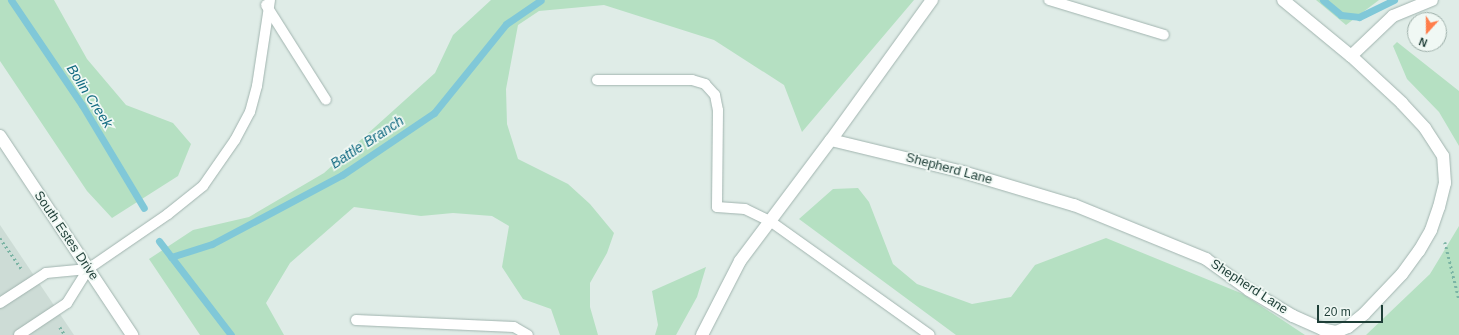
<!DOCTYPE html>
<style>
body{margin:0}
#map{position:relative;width:1459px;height:335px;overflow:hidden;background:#dfece7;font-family:Arial,sans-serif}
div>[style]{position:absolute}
.built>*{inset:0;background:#cddcd6}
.green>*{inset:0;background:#b5e0c2}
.stream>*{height:7px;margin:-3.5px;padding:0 3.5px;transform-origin:3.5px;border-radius:3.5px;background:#80c8d8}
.path>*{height:2.5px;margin-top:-1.25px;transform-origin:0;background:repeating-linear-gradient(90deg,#7bb4a4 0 2px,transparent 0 5px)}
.roads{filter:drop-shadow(0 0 1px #a1b4af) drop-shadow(0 0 1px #a1b4af)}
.lane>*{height:10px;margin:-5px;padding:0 5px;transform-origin:5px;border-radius:5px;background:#fff}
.street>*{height:12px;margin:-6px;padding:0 6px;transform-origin:6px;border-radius:6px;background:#fff}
.secondary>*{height:12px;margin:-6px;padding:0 6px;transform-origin:6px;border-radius:6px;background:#fff}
span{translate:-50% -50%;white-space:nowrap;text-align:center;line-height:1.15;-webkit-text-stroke:3.5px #f0f8f4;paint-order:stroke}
.street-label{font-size:13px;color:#1e3e37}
.water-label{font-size:14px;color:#116a81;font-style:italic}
.north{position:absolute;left:1407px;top:12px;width:40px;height:40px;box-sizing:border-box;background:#f0f8f4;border:1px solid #9caea8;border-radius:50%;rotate:201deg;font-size:11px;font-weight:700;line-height:16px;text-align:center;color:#1e3e37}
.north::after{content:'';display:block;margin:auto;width:14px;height:18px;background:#ff7d4a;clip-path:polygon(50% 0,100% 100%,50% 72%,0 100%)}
.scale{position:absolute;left:1317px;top:305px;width:66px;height:18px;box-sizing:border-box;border:2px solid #1e3e37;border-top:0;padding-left:5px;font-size:12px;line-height:14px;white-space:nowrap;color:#1e3e37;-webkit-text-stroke:3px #f0f8f4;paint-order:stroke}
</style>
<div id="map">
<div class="built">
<div style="clip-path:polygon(0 225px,74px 335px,0 335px)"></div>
</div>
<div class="green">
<div style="clip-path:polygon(0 0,54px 0,87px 59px,126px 105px,173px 123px,191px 144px,178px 176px,112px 218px,87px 191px,0 61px)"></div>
<div style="clip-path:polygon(491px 0,914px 0,802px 132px,784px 85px,714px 40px,604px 5px,539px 11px,518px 25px,506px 89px,507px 124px,518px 159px,568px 184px,590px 204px,614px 233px,607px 253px,590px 283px,590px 307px,598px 335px,560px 335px,551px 309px,523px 299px,502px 267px,509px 226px,492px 216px,453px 213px,421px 216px,354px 207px,290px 263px,266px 303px,284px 335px,200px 335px,149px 259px,193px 230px,249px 217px,324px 173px,435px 73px,453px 35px)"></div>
<div style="clip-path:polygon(1316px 0,1379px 0,1346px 25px)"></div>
<div style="clip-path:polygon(1397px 42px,1459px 91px,1459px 146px,1439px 112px,1407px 79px,1393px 46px)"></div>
<div style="clip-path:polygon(858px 188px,869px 202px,893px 264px,917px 284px,972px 304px,1011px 297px,1035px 265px,1106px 238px,1243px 294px,1305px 335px,956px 335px,799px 219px,833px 189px)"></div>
<div style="clip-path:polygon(1459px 226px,1459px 335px,1366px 335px,1430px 274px)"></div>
<div style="clip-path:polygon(706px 267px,697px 297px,676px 335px,655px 335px,658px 325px,652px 291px)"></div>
</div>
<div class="stream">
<div style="left:11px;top:0;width:127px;rotate:55.9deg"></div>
<div style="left:82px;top:105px;width:120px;rotate:59deg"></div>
<div style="left:1323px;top:0;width:23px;rotate:40deg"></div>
<div style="left:1341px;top:15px;width:18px;rotate:6deg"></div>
<div style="left:1359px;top:17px;width:39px;rotate:-26deg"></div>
<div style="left:159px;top:241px;width:118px;rotate:52.5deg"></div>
<div style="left:171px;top:257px;width:43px;rotate:-17.6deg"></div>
<div style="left:212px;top:244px;width:147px;rotate:-28deg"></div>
<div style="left:342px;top:175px;width:111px;rotate:-34deg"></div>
<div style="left:434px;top:113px;width:114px;rotate:-51deg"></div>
<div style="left:506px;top:24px;width:42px;rotate:-34.4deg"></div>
</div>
<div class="path">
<div style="left:0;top:238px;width:38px;rotate:55deg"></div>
<div style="left:1445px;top:242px;width:59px;rotate:76.2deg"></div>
<div style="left:60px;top:327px;width:9px;rotate:58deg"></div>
</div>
<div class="roads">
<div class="lane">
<div style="left:1049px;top:0;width:120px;rotate:16.9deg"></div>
<div style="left:266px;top:5px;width:112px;rotate:57.7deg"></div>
<div style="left:597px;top:80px;width:95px"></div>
<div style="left:692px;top:80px;width:14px;rotate:17deg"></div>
<div style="left:705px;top:84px;width:15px;rotate:48deg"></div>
<div style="left:715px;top:95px;width:15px;rotate:79deg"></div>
<div style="left:718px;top:110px;width:97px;rotate:90.6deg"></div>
<div style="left:717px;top:207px;width:28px;rotate:4deg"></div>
<div style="left:745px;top:209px;width:28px;rotate:26deg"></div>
<div style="left:770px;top:221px;width:196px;rotate:35.5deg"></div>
<div style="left:0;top:303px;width:55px;rotate:-33.1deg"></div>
<div style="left:46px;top:273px;width:42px;rotate:-5.4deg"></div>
<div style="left:356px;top:320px;width:158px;rotate:2.5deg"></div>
<div style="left:514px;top:327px;width:16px;rotate:30deg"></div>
<div style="left:19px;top:335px;width:58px;rotate:-33.7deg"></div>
<div style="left:67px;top:303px;width:40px;rotate:-58deg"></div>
<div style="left:88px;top:269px;width:97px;rotate:-34.5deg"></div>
<div style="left:168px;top:214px;width:45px;rotate:-38.7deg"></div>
<div style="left:203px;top:186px;width:56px;rotate:-55.2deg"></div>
<div style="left:235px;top:140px;width:32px;rotate:-62deg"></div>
<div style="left:250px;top:112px;width:27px;rotate:-75deg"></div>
<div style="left:257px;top:86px;width:87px;rotate:-81.4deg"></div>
</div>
<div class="street">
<div style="left:1351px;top:56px;width:58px;rotate:-43.6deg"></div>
<div style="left:1393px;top:16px;width:42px;rotate:-22.3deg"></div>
<div style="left:831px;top:140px;width:136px;rotate:13.6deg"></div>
<div style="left:963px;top:172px;width:116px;rotate:16.6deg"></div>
<div style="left:1074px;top:205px;width:143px;rotate:22.2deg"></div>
<div style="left:1206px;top:259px;width:53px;rotate:35.8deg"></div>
<div style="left:1249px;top:290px;width:51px;rotate:30.6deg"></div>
<div style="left:1293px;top:316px;width:32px;rotate:24deg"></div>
<div style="left:1322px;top:329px;width:14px;rotate:12deg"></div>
<div style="left:1336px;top:332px;width:13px;rotate:-23deg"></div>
<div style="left:1348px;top:327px;width:21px;rotate:-39deg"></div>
<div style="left:1364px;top:314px;width:55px;rotate:-46.5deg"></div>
<div style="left:1402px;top:274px;width:29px;rotate:-54deg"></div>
<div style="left:1419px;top:251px;width:24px;rotate:-60deg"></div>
<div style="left:1431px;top:230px;width:24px;rotate:-71deg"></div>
<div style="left:1439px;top:207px;width:25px;rotate:-76deg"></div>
<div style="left:1445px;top:183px;width:27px;rotate:-94deg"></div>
<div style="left:1443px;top:156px;width:33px;rotate:-123deg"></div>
<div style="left:1425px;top:128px;width:34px;rotate:-133deg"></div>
<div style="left:1402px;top:103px;width:69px;rotate:-137.3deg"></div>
<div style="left:1351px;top:56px;width:88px;rotate:-140.5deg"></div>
<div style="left:702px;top:335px;width:83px;rotate:-62.8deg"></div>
<div style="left:740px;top:261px;width:151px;rotate:-53.1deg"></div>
<div style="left:831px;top:140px;width:173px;rotate:-54.2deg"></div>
</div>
<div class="secondary">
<div style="left:0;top:136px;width:239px;rotate:56.4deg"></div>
</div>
</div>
<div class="street-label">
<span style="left:949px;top:169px;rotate:15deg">Shepherd Lane</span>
<span style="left:66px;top:236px;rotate:56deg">South Estes Drive</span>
<span style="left:1249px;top:287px;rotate:33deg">Shepherd Lane</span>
</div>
<div class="water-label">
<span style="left:90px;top:96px;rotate:57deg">Bolin Creek</span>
<span style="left:367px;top:142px;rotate:-33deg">Battle Branch</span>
</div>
<div class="north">N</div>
<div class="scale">20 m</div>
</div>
